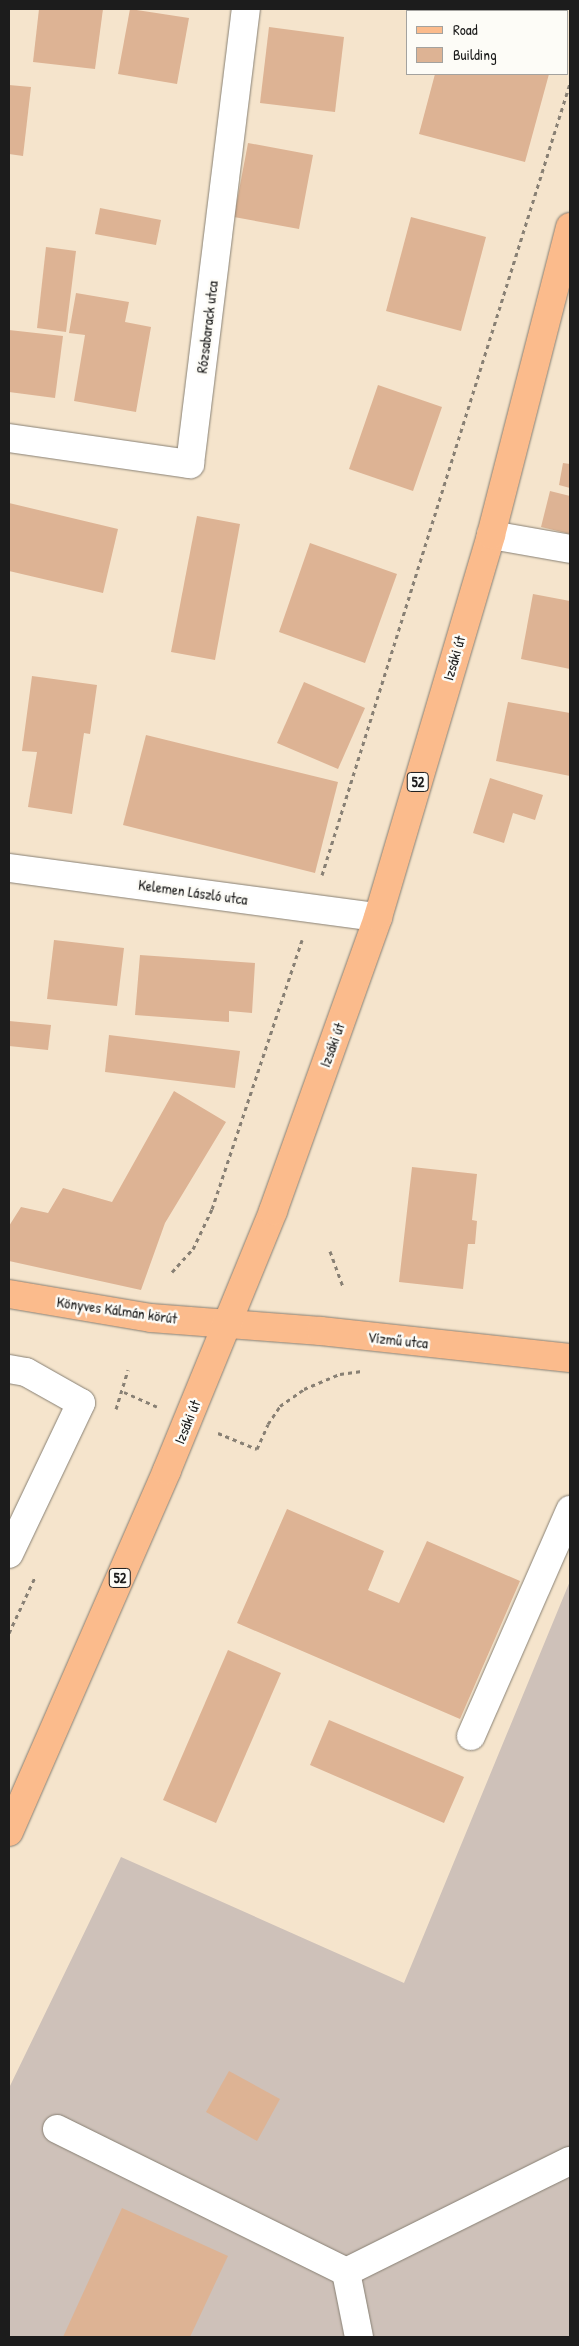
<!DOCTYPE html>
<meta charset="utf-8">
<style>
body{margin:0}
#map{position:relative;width:579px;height:2346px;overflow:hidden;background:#f5e4cc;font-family:"Patrick Hand",sans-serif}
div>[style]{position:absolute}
.industrial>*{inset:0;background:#cec1b9}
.building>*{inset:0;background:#ddb394}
.path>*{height:3px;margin-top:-1.5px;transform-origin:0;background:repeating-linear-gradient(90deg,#888074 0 4px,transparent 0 8px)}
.roads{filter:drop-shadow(0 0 1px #888074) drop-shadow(0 0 1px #888074)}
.minor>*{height:28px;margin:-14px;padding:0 14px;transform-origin:14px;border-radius:14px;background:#fff}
.major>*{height:28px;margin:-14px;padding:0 14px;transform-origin:14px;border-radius:14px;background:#fbbb8c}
span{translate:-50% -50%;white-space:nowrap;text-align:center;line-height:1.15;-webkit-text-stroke:5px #fdfcf7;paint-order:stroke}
.shield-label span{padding:1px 4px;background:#fdfcf7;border:1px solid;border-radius:4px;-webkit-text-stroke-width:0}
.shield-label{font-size:14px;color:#1c1c1c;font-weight:700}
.street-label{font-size:15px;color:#1c1c1c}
.frame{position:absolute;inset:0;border:10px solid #1c1c1c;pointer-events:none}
.legend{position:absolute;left:406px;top:10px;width:162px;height:65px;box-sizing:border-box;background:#fdfcf7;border:1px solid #a3a29f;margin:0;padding:6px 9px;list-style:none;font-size:15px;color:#1c1c1c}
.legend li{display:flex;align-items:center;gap:10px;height:25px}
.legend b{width:25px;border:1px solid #a3a29f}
</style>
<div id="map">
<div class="industrial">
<div style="clip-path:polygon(570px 1581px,570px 2337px,9px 2337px,9px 2088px,121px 1857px,404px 1983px)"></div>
</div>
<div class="building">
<div style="clip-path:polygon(39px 9px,103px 9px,95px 69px,33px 62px)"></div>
<div style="clip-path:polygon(130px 9px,189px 18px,177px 84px,118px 74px)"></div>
<div style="clip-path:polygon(269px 27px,344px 37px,335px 112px,260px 103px)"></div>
<div style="clip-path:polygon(435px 74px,549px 74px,525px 162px,419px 134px)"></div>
<div style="clip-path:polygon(9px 85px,31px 87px,23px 156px,9px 154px)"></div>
<div style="clip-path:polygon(248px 143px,313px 155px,299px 229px,234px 217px)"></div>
<div style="clip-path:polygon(100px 208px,161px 220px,156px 245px,95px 234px)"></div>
<div style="clip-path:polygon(411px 217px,486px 237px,461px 331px,386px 311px)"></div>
<div style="clip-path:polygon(46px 247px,76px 251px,66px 332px,37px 328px)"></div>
<div style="clip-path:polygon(76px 293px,129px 302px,125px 322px,151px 327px,136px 412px,74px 401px,85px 335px,69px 333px)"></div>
<div style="clip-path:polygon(9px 330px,63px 336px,55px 398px,9px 392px)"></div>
<div style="clip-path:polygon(378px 385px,442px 407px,413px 491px,349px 469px)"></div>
<div style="clip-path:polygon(563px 463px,570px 464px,570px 488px,559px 485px)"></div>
<div style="clip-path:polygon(550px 491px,570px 496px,570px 534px,541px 527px)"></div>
<div style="clip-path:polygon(9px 503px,118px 529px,103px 593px,9px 571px)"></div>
<div style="clip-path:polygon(197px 516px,240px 524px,215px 660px,171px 652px)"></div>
<div style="clip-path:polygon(310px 543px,397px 574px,365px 663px,279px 632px)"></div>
<div style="clip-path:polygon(533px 594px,570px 601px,570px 669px,521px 659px)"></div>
<div style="clip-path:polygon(32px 676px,97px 685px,90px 734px,84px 733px,72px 814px,28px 807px,37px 752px,22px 751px)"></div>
<div style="clip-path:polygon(304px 682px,365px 708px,338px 769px,277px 743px)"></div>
<div style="clip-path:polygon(508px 702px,570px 713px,570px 776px,496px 761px)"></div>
<div style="clip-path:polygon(146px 735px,338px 782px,315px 873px,123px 825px)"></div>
<div style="clip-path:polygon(490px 778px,543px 795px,535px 820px,513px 813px,504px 843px,473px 833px)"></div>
<div style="clip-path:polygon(54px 940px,124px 948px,117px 1006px,47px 999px)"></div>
<div style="clip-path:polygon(140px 955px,255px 963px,252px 1013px,229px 1011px,229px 1022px,135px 1015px)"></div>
<div style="clip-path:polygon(9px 1021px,51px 1025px,48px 1050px,9px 1046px)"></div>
<div style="clip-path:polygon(109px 1035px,240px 1051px,235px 1088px,105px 1072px)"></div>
<div style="clip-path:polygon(174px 1091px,226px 1122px,165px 1223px,141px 1290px,9px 1261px,9px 1226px,21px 1207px,48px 1213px,63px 1188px,112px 1202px)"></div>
<div style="clip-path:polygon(412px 1167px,477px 1174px,472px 1220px,477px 1221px,475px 1244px,468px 1244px,463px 1289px,399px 1282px)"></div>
<div style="clip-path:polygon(287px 1509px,384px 1551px,368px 1590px,399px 1603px,427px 1541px,520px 1581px,460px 1719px,237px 1623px)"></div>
<div style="clip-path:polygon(228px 1650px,281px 1673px,216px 1823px,163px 1800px)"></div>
<div style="clip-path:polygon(329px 1720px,464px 1777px,444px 1823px,310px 1765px)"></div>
<div style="clip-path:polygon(229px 2071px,280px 2099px,257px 2141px,206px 2112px)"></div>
<div style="clip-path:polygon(122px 2208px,228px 2256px,190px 2337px,63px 2337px)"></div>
</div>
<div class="path">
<div style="left:322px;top:875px;width:830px;rotate:-72.61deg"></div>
<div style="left:330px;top:1251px;width:37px;rotate:70deg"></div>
<div style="left:172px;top:1272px;width:31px;rotate:-48deg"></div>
<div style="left:193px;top:1249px;width:44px;rotate:-64.6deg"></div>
<div style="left:212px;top:1209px;width:284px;rotate:-71.5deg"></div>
<div style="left:124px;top:1392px;width:36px;rotate:24deg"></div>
<div style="left:116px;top:1409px;width:41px;rotate:-72.9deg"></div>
<div style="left:218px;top:1433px;width:42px;rotate:22.3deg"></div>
<div style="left:257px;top:1449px;width:27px;rotate:-66deg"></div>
<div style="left:268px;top:1424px;width:22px;rotate:-56deg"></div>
<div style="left:280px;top:1406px;width:29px;rotate:-35deg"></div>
<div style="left:304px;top:1389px;width:39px;rotate:-23deg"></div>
<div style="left:340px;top:1374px;width:22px;rotate:-8deg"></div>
<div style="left:9px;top:1633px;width:62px;rotate:-65.1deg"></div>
</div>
<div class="roads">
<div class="minor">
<div style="left:9px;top:438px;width:183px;rotate:8.2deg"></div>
<div style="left:190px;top:464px;width:458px;rotate:-83deg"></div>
<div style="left:491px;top:535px;width:80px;rotate:10deg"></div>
<div style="left:9px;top:868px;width:372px;rotate:7.6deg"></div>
<div style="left:9px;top:1369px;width:17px;rotate:10deg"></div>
<div style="left:26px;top:1372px;width:63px;rotate:29.4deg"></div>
<div style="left:81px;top:1403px;width:167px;rotate:115.5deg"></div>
<div style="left:471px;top:1736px;width:247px;rotate:-66.3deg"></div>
<div style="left:57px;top:2129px;width:322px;rotate:26.3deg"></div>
<div style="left:346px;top:2272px;width:250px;rotate:-26.4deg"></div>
<div style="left:346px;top:2272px;width:66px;rotate:78.7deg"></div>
</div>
<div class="major">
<div style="left:9px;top:1294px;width:144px;rotate:9.6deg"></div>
<div style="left:151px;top:1318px;width:170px;rotate:4.4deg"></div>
<div style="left:321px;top:1331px;width:250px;rotate:6.2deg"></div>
<div style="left:9px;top:1832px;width:395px;rotate:-66.4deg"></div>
<div style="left:167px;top:1470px;width:280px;rotate:-67.7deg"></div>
<div style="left:273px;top:1211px;width:312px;rotate:-70.3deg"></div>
<div style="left:378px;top:917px;width:398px;rotate:-73.5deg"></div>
<div style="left:491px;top:535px;width:318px;rotate:-75.6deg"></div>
</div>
</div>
<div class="shield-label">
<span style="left:418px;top:782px">52</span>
<span style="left:120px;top:1578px">52</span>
</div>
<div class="street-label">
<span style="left:207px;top:327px;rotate:-83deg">Rózsabarack utca</span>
<span style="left:454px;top:658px;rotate:-74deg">Izsáki út</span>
<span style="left:193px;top:892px;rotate:8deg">Kelemen László utca</span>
<span style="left:332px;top:1045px;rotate:-70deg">Izsáki út</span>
<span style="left:117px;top:1310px;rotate:8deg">Könyves Kálmán körút</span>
<span style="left:398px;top:1340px;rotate:6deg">Vízmű utca</span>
<span style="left:187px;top:1422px;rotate:-68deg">Izsáki út</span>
</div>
<div class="frame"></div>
<ul class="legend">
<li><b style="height:6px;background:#fbbb8c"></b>Road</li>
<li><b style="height:14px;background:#ddb394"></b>Building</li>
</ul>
</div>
